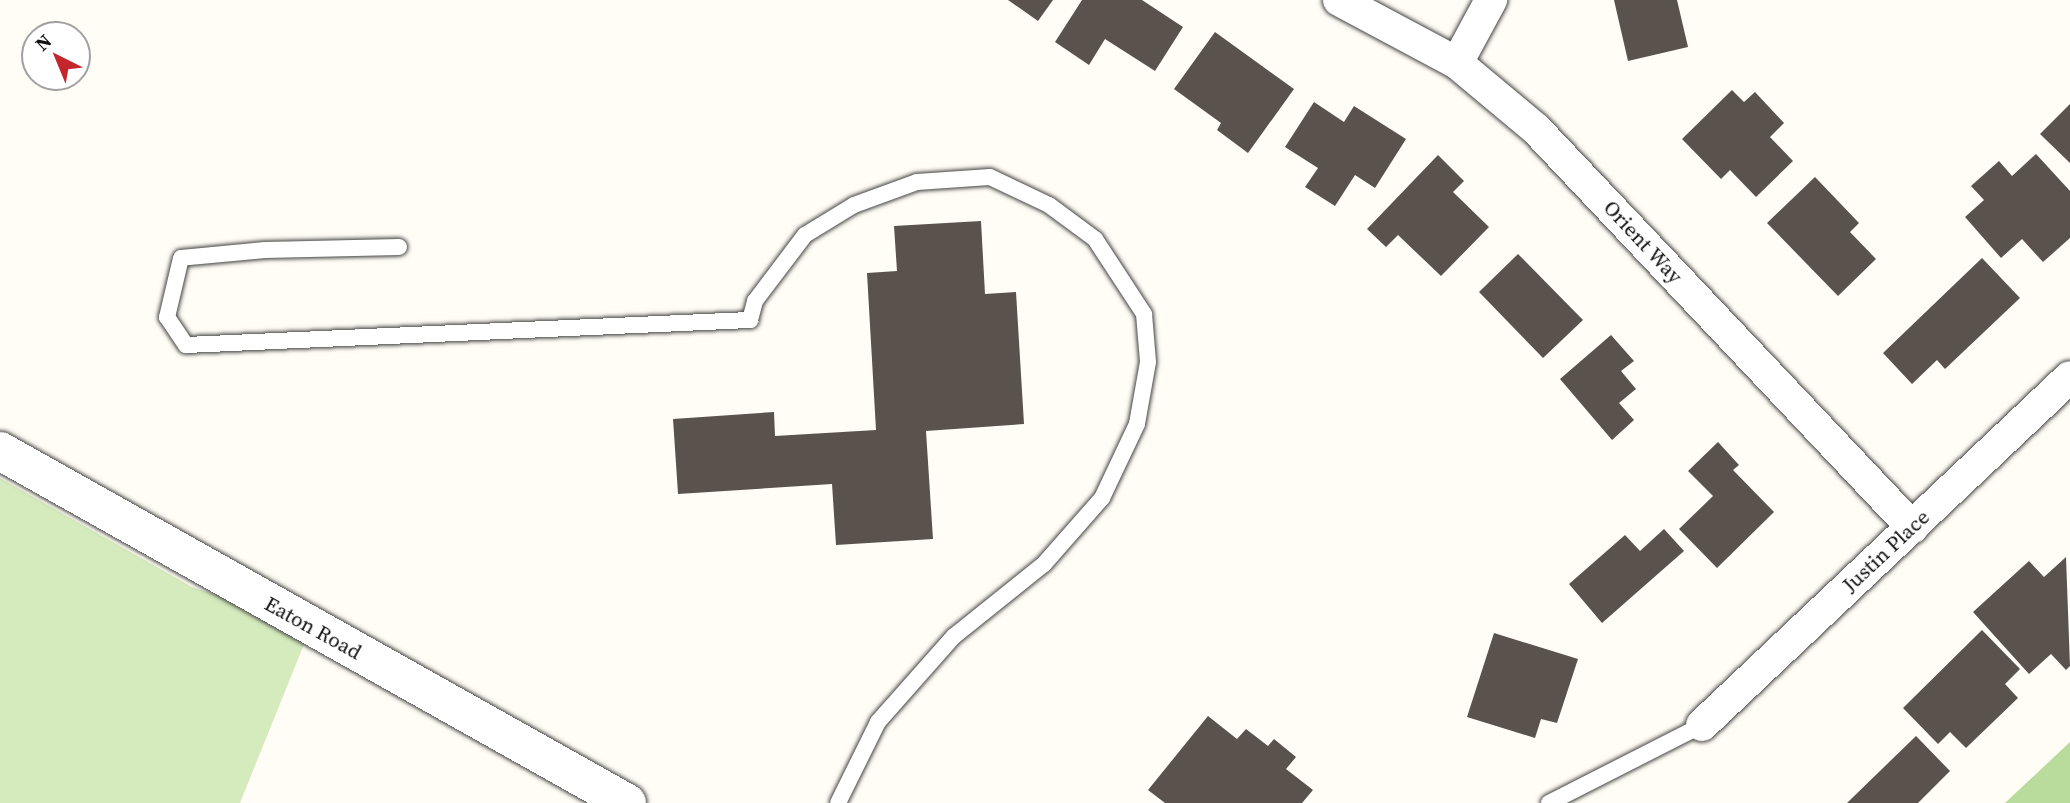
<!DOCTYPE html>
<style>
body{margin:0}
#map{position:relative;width:2070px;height:803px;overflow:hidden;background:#fffdf5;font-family:"Source Serif 4",serif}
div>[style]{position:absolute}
.green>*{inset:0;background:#d5ebbd}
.forest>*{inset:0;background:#b9dc9c}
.building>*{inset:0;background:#5a524d}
.roads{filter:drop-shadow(0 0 2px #444) drop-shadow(0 0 2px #444)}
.service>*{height:16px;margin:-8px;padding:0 8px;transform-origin:8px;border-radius:8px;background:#fff}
.minor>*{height:32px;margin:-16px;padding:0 16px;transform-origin:16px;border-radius:16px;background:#fff}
.tertiary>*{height:38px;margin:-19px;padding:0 19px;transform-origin:19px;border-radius:19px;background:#fff}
span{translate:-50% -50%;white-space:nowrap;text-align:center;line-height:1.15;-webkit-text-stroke:7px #fff;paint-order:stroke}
.street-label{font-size:21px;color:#111}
.north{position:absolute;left:21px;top:21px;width:70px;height:70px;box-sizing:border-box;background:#fff;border:2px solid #a0a0a0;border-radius:50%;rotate:317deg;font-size:19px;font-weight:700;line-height:28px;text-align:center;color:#111}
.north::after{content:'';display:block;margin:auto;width:24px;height:32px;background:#c4262e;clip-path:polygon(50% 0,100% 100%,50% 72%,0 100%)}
</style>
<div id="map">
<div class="green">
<div style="clip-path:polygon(0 478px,192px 587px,311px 627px,240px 803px,0 803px)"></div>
</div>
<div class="forest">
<div style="clip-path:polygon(2070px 742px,2070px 803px,2005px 803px)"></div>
</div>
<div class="building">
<div style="clip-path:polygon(1008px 0,1053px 0,1038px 21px)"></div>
<div style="clip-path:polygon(1082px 0,1142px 0,1183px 27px,1155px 71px,1105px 39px,1089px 65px,1055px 42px)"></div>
<div style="clip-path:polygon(1614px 0,1677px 0,1688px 47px,1628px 61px)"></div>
<div style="clip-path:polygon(1215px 32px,1294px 89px,1248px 153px,1217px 130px,1221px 123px,1174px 89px)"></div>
<div style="clip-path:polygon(1732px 90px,1744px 102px,1755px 92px,1784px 123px,1770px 137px,1793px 161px,1756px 197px,1730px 170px,1721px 179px,1682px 139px)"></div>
<div style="clip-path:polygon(1314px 102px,1344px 122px,1354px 106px,1406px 139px,1375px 188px,1355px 175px,1335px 206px,1305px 187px,1318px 168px,1285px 147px)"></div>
<div style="clip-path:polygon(2070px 104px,2070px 163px,2040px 134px)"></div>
<div style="clip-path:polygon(2036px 154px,2070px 191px,2070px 238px,2043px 262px,2022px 239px,2001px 258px,1965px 217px,1984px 200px,1971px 186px,1999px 161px,2012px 176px)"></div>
<div style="clip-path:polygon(1438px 155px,1464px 181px,1453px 192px,1489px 227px,1441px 276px,1398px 235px,1386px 247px,1367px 229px)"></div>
<div style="clip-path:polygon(1815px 177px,1859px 223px,1850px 232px,1876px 259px,1838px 296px,1767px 223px)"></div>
<div style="clip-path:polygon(981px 221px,985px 294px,1016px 292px,1024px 424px,926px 431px,933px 539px,836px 545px,832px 484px,678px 494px,673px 419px,774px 412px,775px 436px,876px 430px,867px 273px,897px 271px,894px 226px)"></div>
<div style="clip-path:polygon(1518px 254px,1583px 320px,1543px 358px,1479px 292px)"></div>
<div style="clip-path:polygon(1982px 258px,2020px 298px,1945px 369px,1937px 360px,1912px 384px,1883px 353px)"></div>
<div style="clip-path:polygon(1611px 335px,1634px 361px,1621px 371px,1636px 389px,1619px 403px,1634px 420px,1612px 440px,1560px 379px)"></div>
<div style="clip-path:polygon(1718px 442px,1739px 465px,1733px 470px,1774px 512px,1717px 568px,1679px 529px,1713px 496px,1688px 471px)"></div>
<div style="clip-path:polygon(1664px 529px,1684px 551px,1602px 623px,1569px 584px,1625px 535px,1640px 551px)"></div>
<div style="clip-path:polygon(2066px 557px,2070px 666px,2066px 670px,2051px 654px,2029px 674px,1973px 612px,2029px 561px,2044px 577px)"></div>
<div style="clip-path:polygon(1982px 630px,2020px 669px,2005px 684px,2018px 698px,1966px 748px,1950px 732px,1938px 744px,1903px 708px)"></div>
<div style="clip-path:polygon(1494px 633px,1578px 659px,1557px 723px,1541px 719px,1535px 738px,1467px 717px)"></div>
<div style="clip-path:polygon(1208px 716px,1237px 739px,1246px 729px,1268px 746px,1274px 739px,1296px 757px,1286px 769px,1313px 790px,1302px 803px,1165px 803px,1148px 790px)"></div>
<div style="clip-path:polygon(1916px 736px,1950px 771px,1918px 803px,1847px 803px)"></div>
</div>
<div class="roads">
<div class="service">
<div style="left:399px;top:247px;width:134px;rotate:178.7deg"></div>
<div style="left:265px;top:250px;width:84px;rotate:174.6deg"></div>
<div style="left:181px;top:258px;width:61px;rotate:103.3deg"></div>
<div style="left:167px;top:317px;width:34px;rotate:56deg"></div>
<div style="left:186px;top:345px;width:565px;rotate:-2.54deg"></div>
<div style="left:750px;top:320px;width:20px;rotate:-75deg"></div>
<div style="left:755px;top:301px;width:83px;rotate:-52.9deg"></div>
<div style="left:805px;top:235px;width:57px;rotate:-31.5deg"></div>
<div style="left:854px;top:205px;width:67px;rotate:-20.1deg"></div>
<div style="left:917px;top:182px;width:73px;rotate:-3.9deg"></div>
<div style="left:990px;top:177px;width:65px;rotate:25.4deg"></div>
<div style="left:1049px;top:205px;width:57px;rotate:36.5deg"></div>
<div style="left:1095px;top:239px;width:90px;rotate:56.8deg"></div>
<div style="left:1144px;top:314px;width:48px;rotate:85.2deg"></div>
<div style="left:1148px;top:362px;width:63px;rotate:100.1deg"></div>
<div style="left:1137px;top:424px;width:82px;rotate:115.3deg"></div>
<div style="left:1102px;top:498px;width:88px;rotate:131.3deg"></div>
<div style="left:1044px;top:564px;width:115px;rotate:141.3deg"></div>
<div style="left:954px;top:636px;width:115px;rotate:131.5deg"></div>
<div style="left:878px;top:722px;width:90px;rotate:116.3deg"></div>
<div style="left:1549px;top:803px;width:172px;rotate:-27deg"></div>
</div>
<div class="minor">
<div style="left:1339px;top:0;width:134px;rotate:28.1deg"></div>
<div style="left:1457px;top:63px;width:103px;rotate:39.9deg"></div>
<div style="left:1536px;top:129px;width:548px;rotate:46.63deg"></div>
<div style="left:1457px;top:63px;width:72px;rotate:-61.6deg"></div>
<div style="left:1702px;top:725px;width:506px;rotate:-43.4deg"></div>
</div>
<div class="tertiary">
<div style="left:0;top:451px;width:719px;rotate:29.31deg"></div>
</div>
</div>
<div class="street-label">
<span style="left:1643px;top:242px;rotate:47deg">Orient Way</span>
<span style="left:1886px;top:551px;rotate:-43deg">Justin Place</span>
<span style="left:313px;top:628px;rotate:29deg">Eaton Road</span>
</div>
<div class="north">N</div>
</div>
